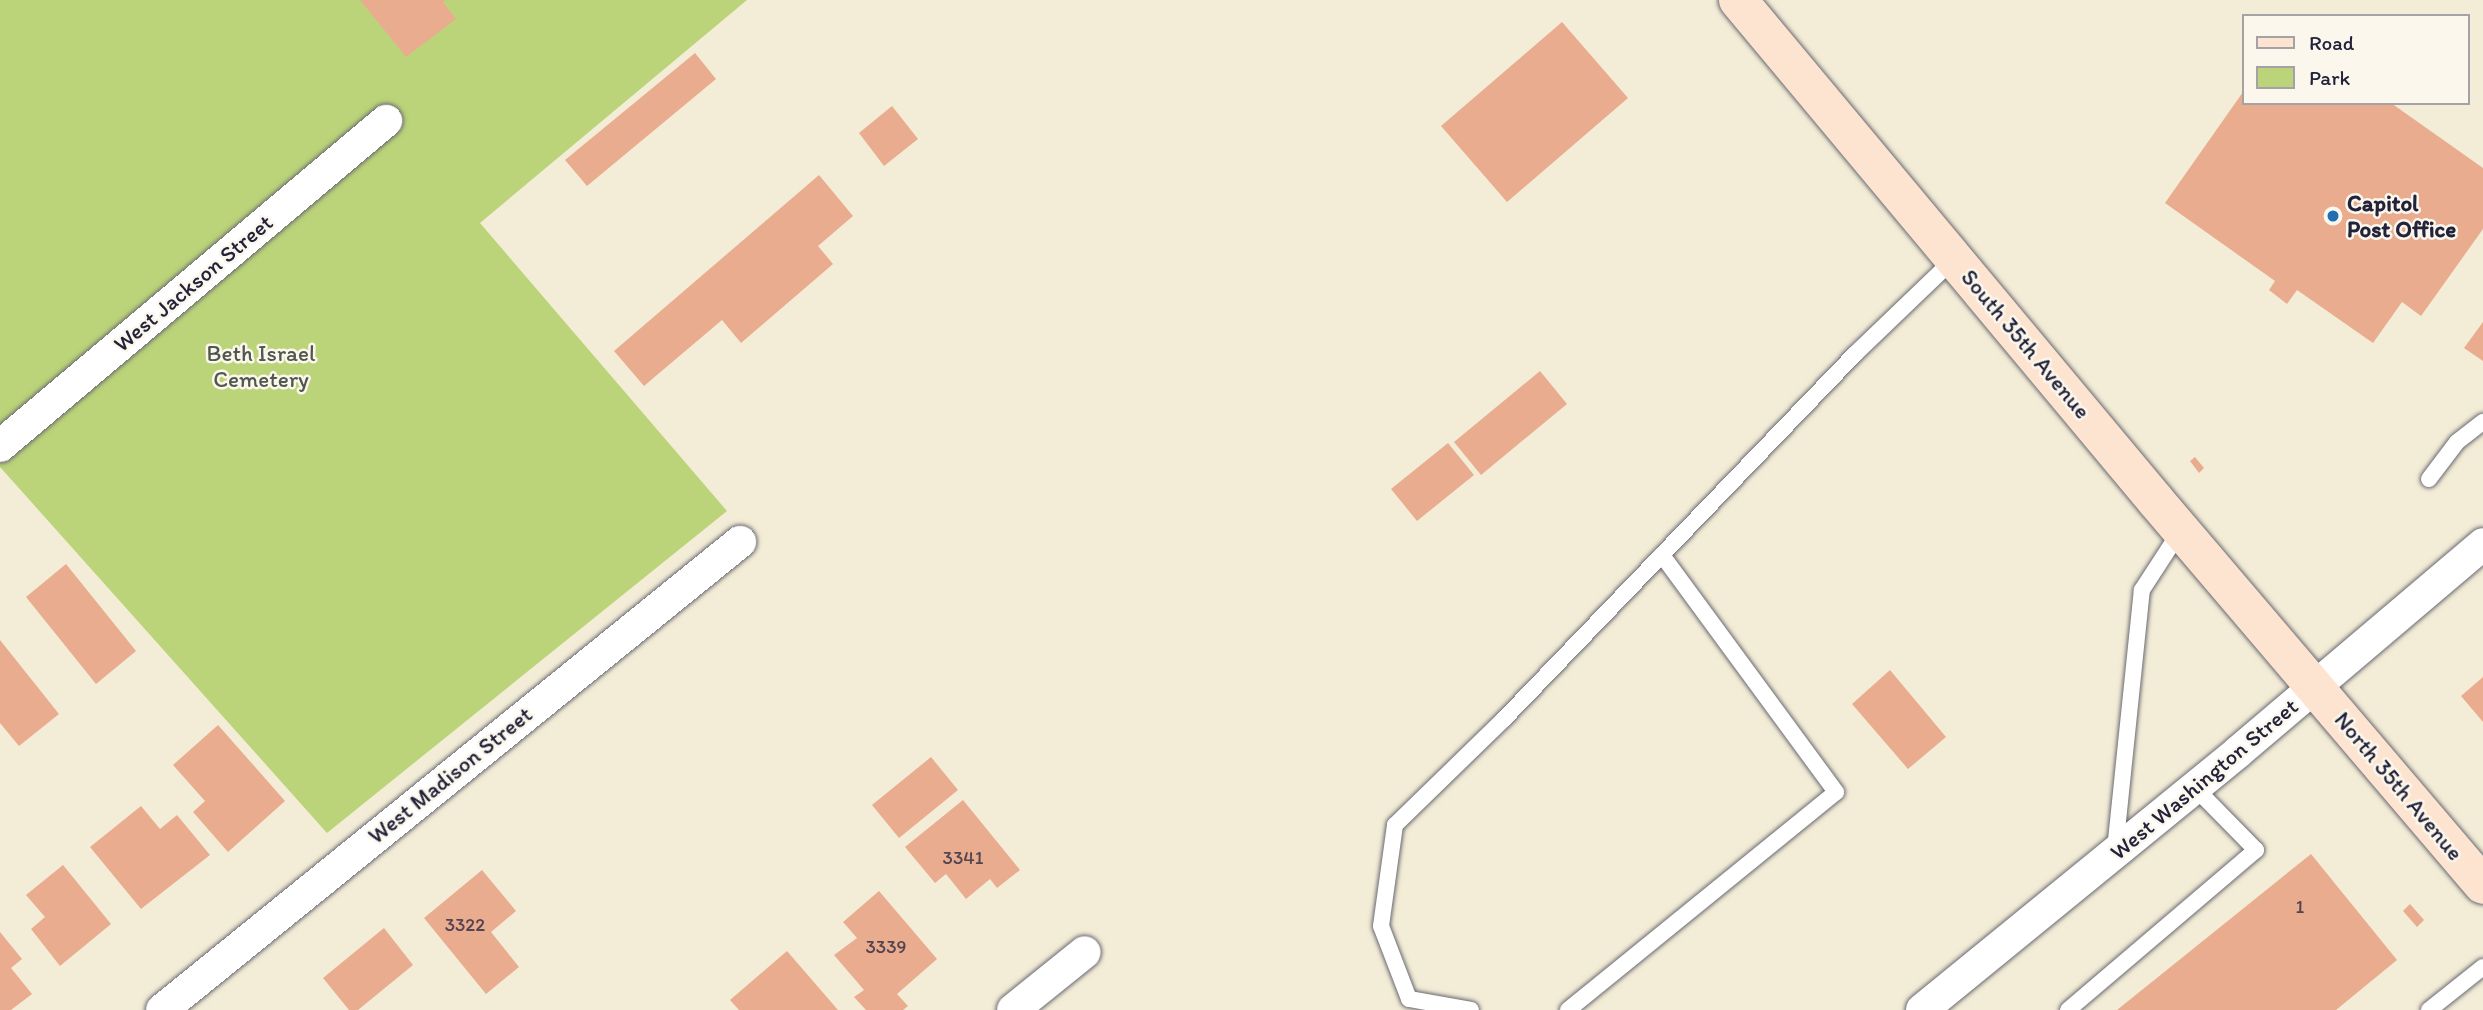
<!DOCTYPE html>
<style>
body{margin:0}
#map{position:relative;width:2483px;height:1010px;overflow:hidden;background:#f3edd7;font-family:Itim,sans-serif}
div>[style]{position:absolute}
.green>*{inset:0;background:#bbd479}
.building>*{inset:0;background:#e9ac8f}
.roads{filter:drop-shadow(0 0 2px #6b6972) drop-shadow(0 0 2px #6b6972)}
.service>*{height:16px;margin:-8px;padding:0 8px;transform-origin:8px;border-radius:8px;background:#fff}
.minor>*{height:32px;margin:-16px;padding:0 16px;transform-origin:16px;border-radius:16px;background:#fff}
.secondary>*{height:38px;margin:-19px;padding:0 19px;transform-origin:19px;border-radius:19px;background:#fde4d1}
.dots>*{width:19px;height:19px;translate:-50% -50%;box-sizing:border-box;border:4px solid #fbf7ec;border-radius:50%}
span{translate:-50% -50%;white-space:nowrap;text-align:center;line-height:1.15;-webkit-text-stroke:5px #fbf7ec;paint-order:stroke}
.number-label{font-size:19px;color:#544450}
.number-label span{-webkit-text-stroke-width:0}
.poi-label{font-size:23px;color:#22223b;font-weight:700}
.left{translate:0 -50%;text-align:left}
.street-label{font-size:23px;color:#22223b}
.park-label{font-size:23px;color:#50574e}
.legend{position:absolute;left:2242px;top:14px;width:228px;height:91px;box-sizing:border-box;background:#fbf7ec;border:2px solid #a4a2a5;margin:0;padding:9px 12px;list-style:none;font-size:21px;color:#22223b}
.legend li{display:flex;align-items:center;gap:14px;height:35px}
.legend b{width:35px;border:2px solid #a4a2a5}
</style>
<div id="map">
<div class="green">
<div style="clip-path:polygon(0 0,747px 0,480px 223px,727px 511px,327px 833px,0 467px)"></div>
</div>
<div class="building">
<div style="clip-path:polygon(360px 0,446px 0,443px 2px,456px 19px,406px 57px)"></div>
<div style="clip-path:polygon(1562px 22px,1628px 98px,1507px 202px,1441px 126px)"></div>
<div style="clip-path:polygon(695px 53px,716px 79px,587px 186px,565px 160px)"></div>
<div style="clip-path:polygon(2243px 92px,2243px 103px,2391px 103px,2483px 168px,2483px 229px,2421px 316px,2402px 302px,2373px 343px,2297px 290px,2287px 304px,2269px 290px,2275px 281px,2165px 203px)"></div>
<div style="clip-path:polygon(892px 106px,918px 139px,884px 166px,859px 133px)"></div>
<div style="clip-path:polygon(819px 175px,853px 216px,818px 246px,833px 264px,741px 343px,722px 320px,644px 386px,614px 351px)"></div>
<div style="clip-path:polygon(2483px 322px,2483px 361px,2464px 348px)"></div>
<div style="clip-path:polygon(1540px 371px,1567px 404px,1481px 475px,1454px 442px)"></div>
<div style="clip-path:polygon(1448px 443px,1474px 475px,1417px 521px,1391px 489px)"></div>
<div style="clip-path:polygon(2195px 457px,2204px 468px,2199px 473px,2190px 461px)"></div>
<div style="clip-path:polygon(66px 564px,136px 651px,96px 684px,26px 597px)"></div>
<div style="clip-path:polygon(0 640px,59px 714px,19px 746px,0 723px)"></div>
<div style="clip-path:polygon(1890px 670px,1946px 737px,1908px 769px,1852px 704px)"></div>
<div style="clip-path:polygon(2483px 677px,2483px 722px,2461px 696px)"></div>
<div style="clip-path:polygon(218px 725px,285px 801px,228px 852px,193px 812px,205px 801px,173px 765px)"></div>
<div style="clip-path:polygon(931px 757px,958px 790px,899px 838px,872px 805px)"></div>
<div style="clip-path:polygon(963px 800px,1020px 870px,997px 888px,990px 879px,966px 899px,946px 874px,935px 883px,905px 847px)"></div>
<div style="clip-path:polygon(141px 806px,160px 829px,177px 815px,210px 855px,141px 909px,90px 847px)"></div>
<div style="clip-path:polygon(2311px 854px,2397px 960px,2336px 1010px,2117px 1010px)"></div>
<div style="clip-path:polygon(63px 865px,111px 924px,60px 966px,31px 929px,45px 917px,26px 895px)"></div>
<div style="clip-path:polygon(482px 870px,516px 911px,491px 932px,519px 967px,486px 994px,424px 918px)"></div>
<div style="clip-path:polygon(879px 891px,937px 959px,897px 994px,908px 1006px,903px 1010px,866px 1010px,854px 997px,864px 990px,834px 955px,857px 938px,843px 922px)"></div>
<div style="clip-path:polygon(2410px 904px,2424px 920px,2417px 927px,2403px 911px)"></div>
<div style="clip-path:polygon(384px 928px,413px 965px,358px 1010px,349px 1010px,323px 978px)"></div>
<div style="clip-path:polygon(0 932px,22px 959px,11px 968px,32px 994px,11px 1010px,0 1010px)"></div>
<div style="clip-path:polygon(787px 951px,838px 1010px,739px 1010px,730px 1000px)"></div>
</div>
<div class="roads">
<div class="service">
<div style="left:2429px;top:479px;width:46px;rotate:-52.9deg"></div>
<div style="left:2457px;top:442px;width:33px;rotate:-38deg"></div>
<div style="left:2115px;top:850px;width:261px;rotate:-84.1deg"></div>
<div style="left:2142px;top:590px;width:72px;rotate:-57deg"></div>
<div style="left:1471px;top:1010px;width:63px;rotate:-169.9deg"></div>
<div style="left:1409px;top:999px;width:78px;rotate:-111deg"></div>
<div style="left:1381px;top:926px;width:102px;rotate:-82.1deg"></div>
<div style="left:1395px;top:825px;width:152px;rotate:-44.2deg"></div>
<div style="left:1504px;top:719px;width:506px;rotate:-46.12deg"></div>
<div style="left:1855px;top:354px;width:139px;rotate:-43.8deg"></div>
<div style="left:1568px;top:1010px;width:345px;rotate:-39.1deg"></div>
<div style="left:1836px;top:792px;width:294px;rotate:-126.3deg"></div>
<div style="left:2068px;top:1010px;width:247px;rotate:-40.4deg"></div>
<div style="left:2256px;top:850px;width:87px;rotate:-134.5deg"></div>
<div style="left:2429px;top:1010px;width:69px;rotate:-38.5deg"></div>
</div>
<div class="minor">
<div style="left:0;top:446px;width:505px;rotate:-40.1deg"></div>
<div style="left:162px;top:1010px;width:744px;rotate:-39deg"></div>
<div style="left:1013px;top:1010px;width:92px;rotate:-38.9deg"></div>
<div style="left:1922px;top:1010px;width:408px;rotate:-39.2deg"></div>
<div style="left:2238px;top:752px;width:321px;rotate:-40.3deg"></div>
</div>
<div class="secondary">
<div style="left:1738px;top:0;width:652px;rotate:50.16deg"></div>
<div style="left:2156px;top:501px;width:504px;rotate:49.58deg"></div>
</div>
</div>
<div class="dots">
<div style="left:2333px;top:216px;background:#1f6fb2"></div>
</div>
<div class="number-label">
<span style="left:963px;top:858px">3341</span>
<span style="left:2300px;top:907px">1</span>
<span style="left:465px;top:925px">3322</span>
<span style="left:886px;top:947px">3339</span>
</div>
<div class="poi-label">
<span class="left" style="left:2347px;top:216px">Capitol<br>Post Office</span>
</div>
<div class="street-label">
<span style="left:193px;top:283px;rotate:-40deg">West Jackson Street</span>
<span style="left:2026px;top:344px;rotate:50deg">South 35th Avenue</span>
<span style="left:450px;top:775px;rotate:-39deg">West Madison Street</span>
<span style="left:2204px;top:779px;rotate:-40deg">West Washington Street</span>
<span style="left:2399px;top:786px;rotate:50deg">North 35th Avenue</span>
</div>
<div class="park-label">
<span style="left:261px;top:366px">Beth Israel<br>Cemetery</span>
</div>
<ul class="legend">
<li><b style="height:9px;background:#fde4d1"></b>Road</li>
<li><b style="height:19px;background:#bbd479"></b>Park</li>
</ul>
</div>
